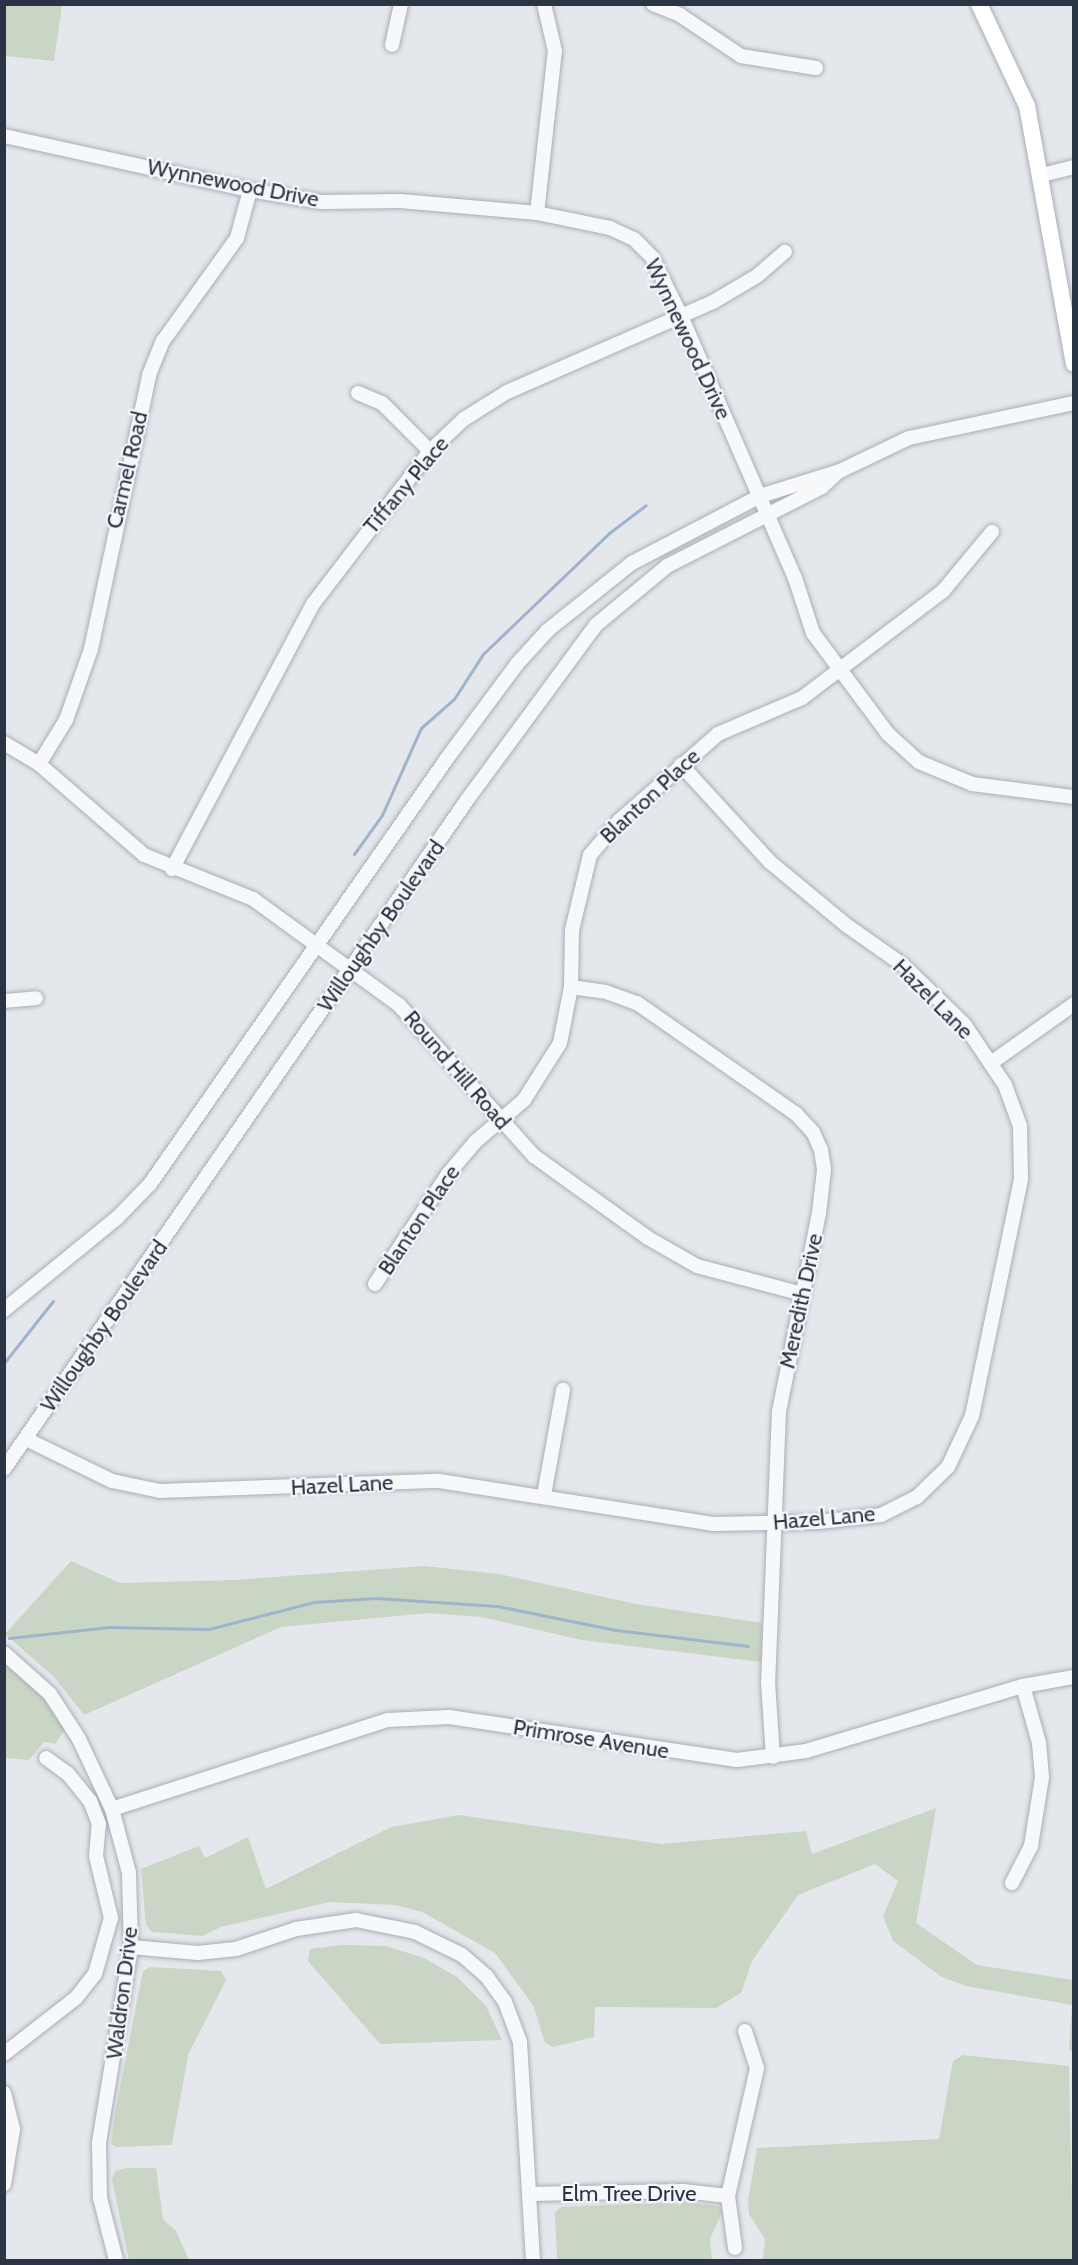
<!DOCTYPE html>
<style>
body{margin:0}
#map{position:relative;width:1078px;height:2265px;overflow:hidden;background:#e4e7ec;font-family:Cabin,sans-serif}
div>[style]{position:absolute}
.green>*{inset:0;background:#c9d6c5}
.stream>*{height:3px;margin:-1.5px;padding:0 1.5px;transform-origin:1.5px;border-radius:1.5px;background:#9fb4cc}
.roads{filter:drop-shadow(0 0 2px #a9aeb7) drop-shadow(0 0 2px #a9aeb7)}
.minor>*{height:14px;margin:-7px;padding:0 7px;transform-origin:7px;border-radius:7px;background:#f7f8fa}
.major>*{height:16px;margin:-8px;padding:0 8px;transform-origin:8px;border-radius:8px;background:#fff}
span{translate:-50% -50%;white-space:nowrap;text-align:center;line-height:1.15;-webkit-text-stroke:4.5px #f4f6f9;paint-order:stroke}
.street-label{font-size:22px;color:#2b3445}
.frame{position:absolute;inset:0;border:6px solid #2b3445;pointer-events:none}
</style>
<div id="map">
<div class="green">
<div style="clip-path:polygon(5px 4px,62px 5px,54px 61px,5px 56px)"></div>
<div style="clip-path:polygon(71px 1561px,120px 1583px,235px 1580px,424px 1566px,499px 1574px,636px 1604px,762px 1623px,761px 1662px,582px 1640px,481px 1617px,428px 1613px,281px 1627px,84px 1715px,54px 1677px,5px 1634px)"></div>
<div style="clip-path:polygon(4px 1662px,45px 1698px,66px 1728px,55px 1744px,44px 1742px,29px 1760px,5px 1758px)"></div>
<div style="clip-path:polygon(936px 1808px,916px 1923px,977px 1965px,1073px 1980px,1073px 2050px,1069px 2050px,1072px 2005px,966px 1986px,942px 1977px,893px 1941px,883px 1916px,898px 1881px,875px 1864px,798px 1895px,752px 1961px,741px 1993px,716px 2008px,595px 2007px,594px 2037px,553px 2047px,545px 2043px,533px 2005px,495px 1953px,422px 1912px,395px 1905px,330px 1902px,221px 1927px,203px 1936px,152px 1932px,146px 1925px,141px 1869px,199px 1846px,205px 1858px,248px 1837px,266px 1889px,391px 1827px,459px 1815px,662px 1844px,806px 1831px,812px 1854px)"></div>
<div style="clip-path:polygon(342px 1945px,386px 1946px,424px 1958px,457px 1977px,486px 2006px,502px 2040px,380px 2044px,308px 1961px,310px 1949px)"></div>
<div style="clip-path:polygon(150px 1967px,221px 1971px,226px 1980px,188px 2055px,172px 2145px,116px 2147px,111px 2144px,115px 2113px,143px 1971px)"></div>
<div style="clip-path:polygon(963px 2055px,1069px 2066px,1073px 2260px,763px 2260px,765px 2239px,749px 2214px,748px 2201px,757px 2148px,939px 2139px,953px 2061px)"></div>
<div style="clip-path:polygon(127px 2168px,156px 2168px,163px 2219px,176px 2231px,189px 2260px,129px 2260px,112px 2180px,115px 2171px)"></div>
<div style="clip-path:polygon(684px 2202px,718px 2206px,723px 2210px,710px 2239px,712px 2260px,557px 2260px,555px 2212px,561px 2207px)"></div>
</div>
<div class="stream">
<div style="left:354px;top:854px;width:48px;rotate:-54.3deg"></div>
<div style="left:382px;top:815px;width:95px;rotate:-65.9deg"></div>
<div style="left:421px;top:728px;width:44px;rotate:-41.3deg"></div>
<div style="left:454px;top:699px;width:54px;rotate:-57.2deg"></div>
<div style="left:483px;top:654px;width:175px;rotate:-43.8deg"></div>
<div style="left:609px;top:533px;width:46px;rotate:-37.1deg"></div>
<div style="left:4px;top:1363px;width:79px;rotate:-51.7deg"></div>
<div style="left:9px;top:1638px;width:101px;rotate:-6.3deg"></div>
<div style="left:109px;top:1627px;width:100px;rotate:1.1deg"></div>
<div style="left:209px;top:1629px;width:108px;rotate:-14.4deg"></div>
<div style="left:314px;top:1602px;width:62px;rotate:-3.7deg"></div>
<div style="left:376px;top:1598px;width:121px;rotate:3.8deg"></div>
<div style="left:497px;top:1606px;width:121px;rotate:11.4deg"></div>
<div style="left:616px;top:1630px;width:133px;rotate:6.9deg"></div>
</div>
<div class="roads">
<div class="minor">
<div style="left:653px;top:4px;width:29px;rotate:22deg"></div>
<div style="left:680px;top:15px;width:73px;rotate:33.9deg"></div>
<div style="left:741px;top:56px;width:76px;rotate:9.1deg"></div>
<div style="left:392px;top:45px;width:42px;rotate:-77.6deg"></div>
<div style="left:4px;top:136px;width:252px;rotate:12.4deg"></div>
<div style="left:250px;top:190px;width:73px;rotate:9.5deg"></div>
<div style="left:322px;top:202px;width:78px;rotate:-0.7deg"></div>
<div style="left:400px;top:201px;width:138px;rotate:5deg"></div>
<div style="left:537px;top:213px;width:75px;rotate:11.6deg"></div>
<div style="left:610px;top:228px;width:26px;rotate:25deg"></div>
<div style="left:634px;top:239px;width:25px;rotate:45deg"></div>
<div style="left:652px;top:257px;width:66px;rotate:63.8deg"></div>
<div style="left:681px;top:316px;width:286px;rotate:66.5deg"></div>
<div style="left:795px;top:578px;width:58px;rotate:71.9deg"></div>
<div style="left:813px;top:633px;width:126px;rotate:53.4deg"></div>
<div style="left:888px;top:734px;width:42px;rotate:42.1deg"></div>
<div style="left:919px;top:762px;width:57px;rotate:22.5deg"></div>
<div style="left:972px;top:784px;width:103px;rotate:7.3deg"></div>
<div style="left:1042px;top:175px;width:33px;rotate:-14deg"></div>
<div style="left:537px;top:213px;width:163px;rotate:-83.7deg"></div>
<div style="left:555px;top:51px;width:48px;rotate:-103.2deg"></div>
<div style="left:358px;top:393px;width:26px;rotate:23deg"></div>
<div style="left:382px;top:403px;width:68px;rotate:45deg"></div>
<div style="left:4px;top:743px;width:41px;rotate:31deg"></div>
<div style="left:39px;top:764px;width:139px;rotate:40.9deg"></div>
<div style="left:144px;top:855px;width:118px;rotate:22deg"></div>
<div style="left:253px;top:899px;width:180px;rotate:36deg"></div>
<div style="left:399px;top:1005px;width:203px;rotate:48.2deg"></div>
<div style="left:534px;top:1156px;width:140px;rotate:35.7deg"></div>
<div style="left:648px;top:1238px;width:56px;rotate:29.7deg"></div>
<div style="left:697px;top:1266px;width:109px;rotate:14.9deg"></div>
<div style="left:39px;top:764px;width:52px;rotate:-58.5deg"></div>
<div style="left:66px;top:720px;width:75px;rotate:-70.6deg"></div>
<div style="left:91px;top:649px;width:280px;rotate:-78deg"></div>
<div style="left:149px;top:375px;width:37px;rotate:-68deg"></div>
<div style="left:163px;top:341px;width:127px;rotate:-54.3deg"></div>
<div style="left:237px;top:238px;width:50px;rotate:-74.8deg"></div>
<div style="left:172px;top:869px;width:300px;rotate:-62deg"></div>
<div style="left:313px;top:604px;width:193px;rotate:-52.6deg"></div>
<div style="left:430px;top:451px;width:47px;rotate:-43.3deg"></div>
<div style="left:464px;top:419px;width:51px;rotate:-32.1deg"></div>
<div style="left:507px;top:392px;width:225px;rotate:-23.6deg"></div>
<div style="left:713px;top:302px;width:51px;rotate:-30.6deg"></div>
<div style="left:757px;top:276px;width:37px;rotate:-41deg"></div>
<div style="left:571px;top:987px;width:35px;rotate:8deg"></div>
<div style="left:606px;top:992px;width:33px;rotate:20deg"></div>
<div style="left:637px;top:1003px;width:194px;rotate:34.9deg"></div>
<div style="left:796px;top:1114px;width:25px;rotate:47deg"></div>
<div style="left:813px;top:1132px;width:20px;rotate:66deg"></div>
<div style="left:821px;top:1150px;width:20px;rotate:81deg"></div>
<div style="left:824px;top:1170px;width:43px;rotate:96.6deg"></div>
<div style="left:819px;top:1213px;width:202px;rotate:101.4deg"></div>
<div style="left:779px;top:1411px;width:271px;rotate:92.3deg"></div>
<div style="left:768px;top:1682px;width:75px;rotate:86.2deg"></div>
<div style="left:4px;top:1001px;width:32px;rotate:-5deg"></div>
<div style="left:991px;top:1063px;width:102px;rotate:-35.4deg"></div>
<div style="left:375px;top:1284px;width:132px;rotate:-56.4deg"></div>
<div style="left:448px;top:1174px;width:42px;rotate:-49.8deg"></div>
<div style="left:475px;top:1142px;width:65px;rotate:-40.6deg"></div>
<div style="left:524px;top:1100px;width:67px;rotate:-57.7deg"></div>
<div style="left:560px;top:1043px;width:57px;rotate:-78.9deg"></div>
<div style="left:571px;top:987px;width:57px;rotate:-89deg"></div>
<div style="left:572px;top:930px;width:77px;rotate:-76.5deg"></div>
<div style="left:590px;top:855px;width:45px;rotate:-49.5deg"></div>
<div style="left:619px;top:821px;width:132px;rotate:-41.3deg"></div>
<div style="left:718px;top:734px;width:91px;rotate:-23.2deg"></div>
<div style="left:802px;top:698px;width:177px;rotate:-37.2deg"></div>
<div style="left:943px;top:591px;width:77px;rotate:-50.3deg"></div>
<div style="left:4px;top:1310px;width:146px;rotate:-39.2deg"></div>
<div style="left:117px;top:1218px;width:47px;rotate:-45.9deg"></div>
<div style="left:150px;top:1184px;width:521px;rotate:-55.09deg"></div>
<div style="left:448px;top:757px;width:116px;rotate:-53.4deg"></div>
<div style="left:517px;top:664px;width:46px;rotate:-47.6deg"></div>
<div style="left:548px;top:630px;width:107px;rotate:-38.6deg"></div>
<div style="left:632px;top:563px;width:144px;rotate:-27.6deg"></div>
<div style="left:760px;top:496px;width:84px;rotate:-17.4deg"></div>
<div style="left:840px;top:471px;width:76px;rotate:-25.6deg"></div>
<div style="left:909px;top:438px;width:169px;rotate:-12deg"></div>
<div style="left:26px;top:1439px;width:96px;rotate:26deg"></div>
<div style="left:112px;top:1481px;width:49px;rotate:11.8deg"></div>
<div style="left:160px;top:1491px;width:279px;rotate:-2.1deg"></div>
<div style="left:439px;top:1481px;width:277px;rotate:8.9deg"></div>
<div style="left:713px;top:1524px;width:105px;rotate:-1.1deg"></div>
<div style="left:818px;top:1522px;width:63px;rotate:-6.3deg"></div>
<div style="left:881px;top:1515px;width:40px;rotate:-26.6deg"></div>
<div style="left:917px;top:1497px;width:43px;rotate:-44.1deg"></div>
<div style="left:948px;top:1467px;width:56px;rotate:-64.8deg"></div>
<div style="left:972px;top:1416px;width:242px;rotate:-78.3deg"></div>
<div style="left:1021px;top:1179px;width:53px;rotate:-91.1deg"></div>
<div style="left:1020px;top:1126px;width:44px;rotate:-110.1deg"></div>
<div style="left:1005px;top:1085px;width:73px;rotate:-123.9deg"></div>
<div style="left:964px;top:1024px;width:85px;rotate:-136deg"></div>
<div style="left:903px;top:965px;width:70px;rotate:-144.9deg"></div>
<div style="left:846px;top:925px;width:99px;rotate:-140.3deg"></div>
<div style="left:770px;top:862px;width:132px;rotate:-132.5deg"></div>
<div style="left:4px;top:1469px;width:814px;rotate:-55.31deg"></div>
<div style="left:467px;top:800px;width:217px;rotate:-53.6deg"></div>
<div style="left:596px;top:625px;width:92px;rotate:-39.7deg"></div>
<div style="left:667px;top:566px;width:174px;rotate:-27deg"></div>
<div style="left:822px;top:487px;width:22px;rotate:-43deg"></div>
<div style="left:544px;top:1495px;width:107px;rotate:-79.7deg"></div>
<div style="left:4px;top:1653px;width:62px;rotate:41.7deg"></div>
<div style="left:50px;top:1694px;width:54px;rotate:57.2deg"></div>
<div style="left:79px;top:1739px;width:77px;rotate:64.8deg"></div>
<div style="left:112px;top:1809px;width:66px;rotate:75.1deg"></div>
<div style="left:129px;top:1873px;width:74px;rotate:88.5deg"></div>
<div style="left:131px;top:1947px;width:198px;rotate:99.3deg"></div>
<div style="left:99px;top:2142px;width:56px;rotate:89deg"></div>
<div style="left:100px;top:2198px;width:64px;rotate:75.5deg"></div>
<div style="left:112px;top:1809px;width:290px;rotate:-17.9deg"></div>
<div style="left:388px;top:1720px;width:61px;rotate:-2.8deg"></div>
<div style="left:449px;top:1717px;width:291px;rotate:8.5deg"></div>
<div style="left:737px;top:1760px;width:70px;rotate:-7.4deg"></div>
<div style="left:806px;top:1751px;width:227px;rotate:-16.7deg"></div>
<div style="left:1023px;top:1686px;width:52px;rotate:-10deg"></div>
<div style="left:1012px;top:1883px;width:42px;rotate:-62.8deg"></div>
<div style="left:1031px;top:1846px;width:70px;rotate:-80.9deg"></div>
<div style="left:1042px;top:1777px;width:34px;rotate:-95deg"></div>
<div style="left:1039px;top:1743px;width:59px;rotate:-105.7deg"></div>
<div style="left:131px;top:1947px;width:67px;rotate:5.1deg"></div>
<div style="left:198px;top:1953px;width:38px;rotate:-6deg"></div>
<div style="left:236px;top:1949px;width:63px;rotate:-18.4deg"></div>
<div style="left:296px;top:1929px;width:61px;rotate:-8.5deg"></div>
<div style="left:356px;top:1920px;width:60px;rotate:11.5deg"></div>
<div style="left:415px;top:1932px;width:52px;rotate:26.1deg"></div>
<div style="left:462px;top:1955px;width:33px;rotate:41deg"></div>
<div style="left:487px;top:1977px;width:31px;rotate:54deg"></div>
<div style="left:505px;top:2002px;width:43px;rotate:69.4deg"></div>
<div style="left:520px;top:2042px;width:218px;rotate:86.6deg"></div>
<div style="left:4px;top:2054px;width:91px;rotate:-37.9deg"></div>
<div style="left:76px;top:1998px;width:31px;rotate:-52deg"></div>
<div style="left:95px;top:1974px;width:58px;rotate:-74.1deg"></div>
<div style="left:111px;top:1918px;width:64px;rotate:-103.6deg"></div>
<div style="left:96px;top:1856px;width:32px;rotate:-85deg"></div>
<div style="left:99px;top:1824px;width:25px;rotate:-111deg"></div>
<div style="left:90px;top:1801px;width:35px;rotate:-129deg"></div>
<div style="left:68px;top:1774px;width:27px;rotate:-144deg"></div>
<div style="left:4px;top:2093px;width:37px;rotate:76deg"></div>
<div style="left:13px;top:2129px;width:56px;rotate:99.3deg"></div>
<div style="left:529px;top:2194px;width:154px;rotate:-1.1deg"></div>
<div style="left:683px;top:2191px;width:45px;rotate:6.3deg"></div>
<div style="left:735px;top:2248px;width:52px;rotate:-97.7deg"></div>
<div style="left:728px;top:2196px;width:131px;rotate:-77.2deg"></div>
<div style="left:757px;top:2068px;width:39px;rotate:-108deg"></div>
</div>
<div class="major">
<div style="left:979px;top:4px;width:113px;rotate:64.8deg"></div>
<div style="left:1027px;top:106px;width:262px;rotate:79.7deg"></div>
</div>
</div>
<div class="street-label">
<span style="left:233px;top:183px;rotate:11deg">Wynnewood Drive</span>
<span style="left:688px;top:339px;rotate:65deg">Wynnewood Drive</span>
<span style="left:127px;top:470px;rotate:-77deg">Carmel Road</span>
<span style="left:406px;top:485px;rotate:-50deg">Tiffany Place</span>
<span style="left:650px;top:796px;rotate:-43deg">Blanton Place</span>
<span style="left:381px;top:926px;rotate:-55deg">Willoughby Boulevard</span>
<span style="left:933px;top:999px;rotate:45deg">Hazel Lane</span>
<span style="left:457px;top:1070px;rotate:49deg">Round Hill Road</span>
<span style="left:419px;top:1220px;rotate:-56deg">Blanton Place</span>
<span style="left:801px;top:1301px;rotate:-78deg">Meredith Drive</span>
<span style="left:104px;top:1326px;rotate:-55deg">Willoughby Boulevard</span>
<span style="left:342px;top:1485px;rotate:-3deg">Hazel Lane</span>
<span style="left:824px;top:1518px;rotate:-5deg">Hazel Lane</span>
<span style="left:591px;top:1739px;rotate:9deg">Primrose Avenue</span>
<span style="left:122px;top:1993px;rotate:-83deg">Waldron Drive</span>
<span style="left:629px;top:2194px">Elm Tree Drive</span>
</div>
<div class="frame"></div>
</div>
